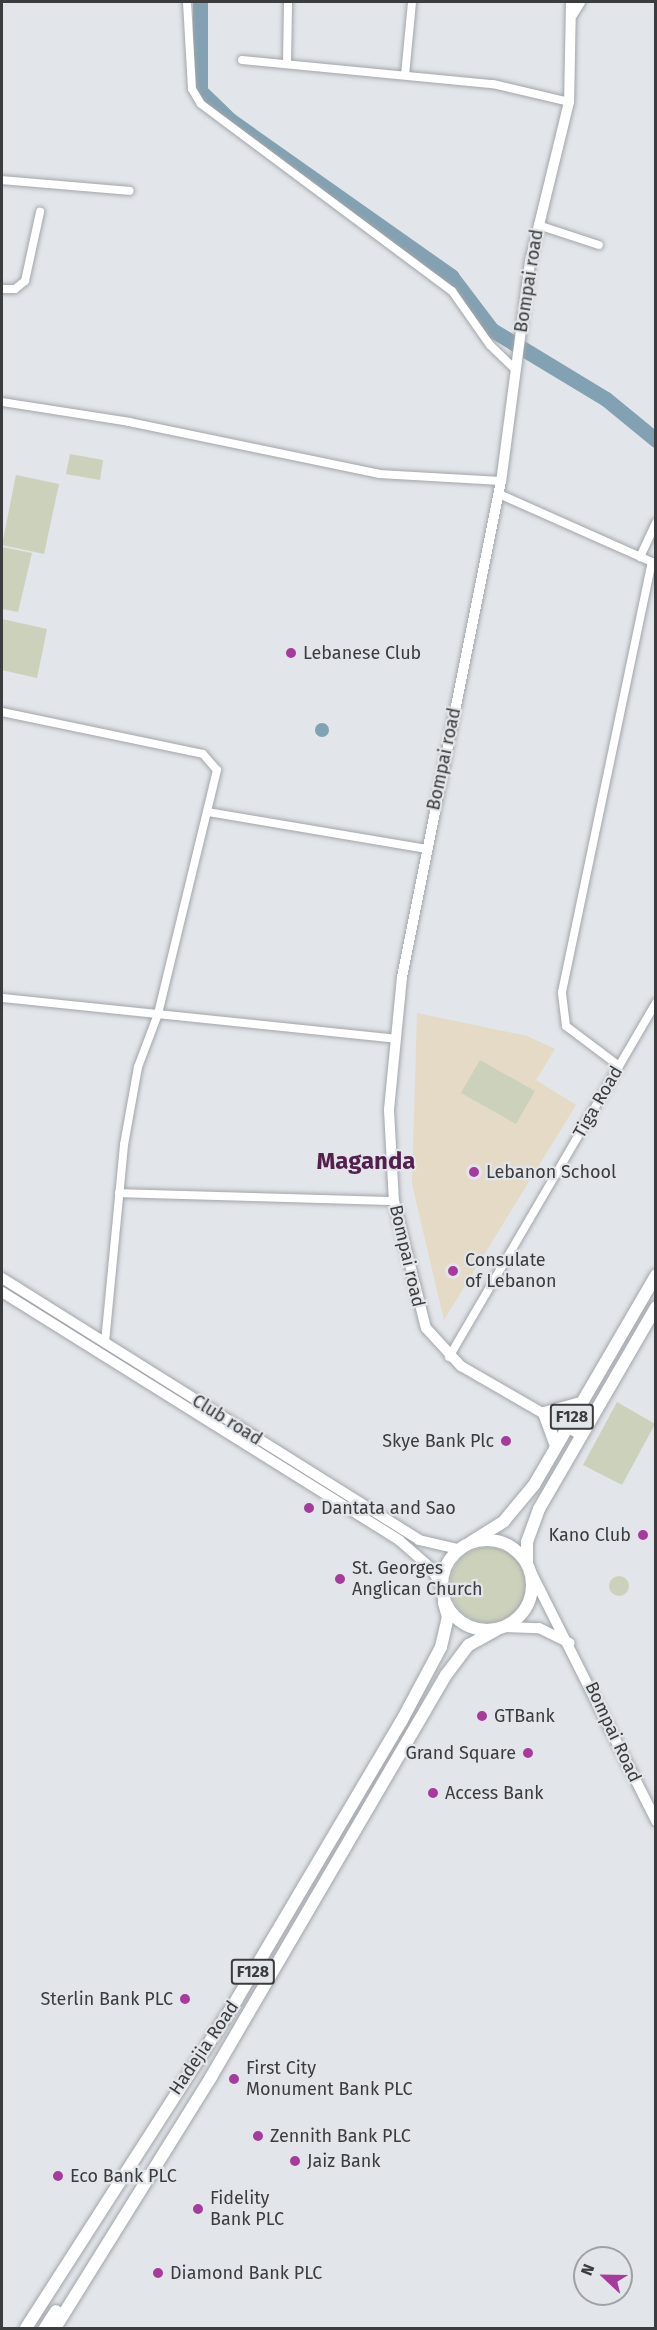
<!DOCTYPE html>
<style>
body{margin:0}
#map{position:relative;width:657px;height:2330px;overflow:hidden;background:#e2e5e9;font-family:"Fira Sans",sans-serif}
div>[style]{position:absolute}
.education>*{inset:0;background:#e4dac5}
.green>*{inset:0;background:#cbd1bb}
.round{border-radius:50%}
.water>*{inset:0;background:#82a1b2}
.river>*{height:15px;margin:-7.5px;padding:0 7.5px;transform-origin:7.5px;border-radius:7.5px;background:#82a1b2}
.roads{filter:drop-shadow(0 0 2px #a2a5a9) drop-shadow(0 0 2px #a2a5a9)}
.minor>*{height:8px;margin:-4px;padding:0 4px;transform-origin:4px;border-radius:4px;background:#fff}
.tertiary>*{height:10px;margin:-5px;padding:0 5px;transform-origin:5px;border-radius:5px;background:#fff}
.secondary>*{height:10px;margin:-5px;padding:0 5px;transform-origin:5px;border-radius:5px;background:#fff}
.primary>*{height:12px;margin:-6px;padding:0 6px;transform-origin:6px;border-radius:6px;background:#fff}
.primary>.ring{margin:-6px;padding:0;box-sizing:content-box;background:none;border:12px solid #fff;border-radius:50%}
.dots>*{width:16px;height:16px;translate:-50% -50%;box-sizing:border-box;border:3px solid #e2e5e9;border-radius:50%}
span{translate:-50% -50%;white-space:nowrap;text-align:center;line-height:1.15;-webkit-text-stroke:4.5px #e2e5e9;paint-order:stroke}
.shield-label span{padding:2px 4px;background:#e2e5e9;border:2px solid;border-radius:4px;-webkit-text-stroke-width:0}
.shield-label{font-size:16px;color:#3b3c3d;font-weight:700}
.street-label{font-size:18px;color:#3b3c3d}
.poi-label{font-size:18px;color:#3b3c3d}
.left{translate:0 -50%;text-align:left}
.right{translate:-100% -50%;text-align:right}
.district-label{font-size:24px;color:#541f4d;font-weight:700}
.frame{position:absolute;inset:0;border:3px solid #3b3c3d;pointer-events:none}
.north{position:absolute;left:573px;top:2246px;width:60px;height:60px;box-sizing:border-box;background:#e2e5e9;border:2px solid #9fa1a4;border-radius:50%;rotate:292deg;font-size:16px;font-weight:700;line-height:24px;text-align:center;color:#3b3c3d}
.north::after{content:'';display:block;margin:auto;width:21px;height:27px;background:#a73b9b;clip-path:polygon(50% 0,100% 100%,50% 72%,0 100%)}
</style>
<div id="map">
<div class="education">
<div style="clip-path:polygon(417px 1013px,527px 1036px,555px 1049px,536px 1080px,576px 1105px,444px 1320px,412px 1184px)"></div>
</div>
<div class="green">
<div style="clip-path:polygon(70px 454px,103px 460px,100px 480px,66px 474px)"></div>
<div style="clip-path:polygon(16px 475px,59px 484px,44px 554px,2px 545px)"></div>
<div style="clip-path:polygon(2px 547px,32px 553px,18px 612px,2px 609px)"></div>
<div style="clip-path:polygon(2px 619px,47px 629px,37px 678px,2px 670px)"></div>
<div style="clip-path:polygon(480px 1060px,535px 1091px,516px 1124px,461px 1093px)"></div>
<div style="clip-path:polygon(617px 1402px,655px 1424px,622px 1485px,583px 1465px)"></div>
<div class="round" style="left:450px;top:1547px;width:76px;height:76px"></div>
<div class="round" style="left:609px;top:1576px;width:20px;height:20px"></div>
</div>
<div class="water">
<div class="round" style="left:315px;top:723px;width:14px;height:14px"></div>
</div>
<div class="river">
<div style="left:200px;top:2px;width:89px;rotate:90deg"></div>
<div style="left:200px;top:91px;width:42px;rotate:44deg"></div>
<div style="left:230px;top:120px;width:271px;rotate:35.2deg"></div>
<div style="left:451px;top:276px;width:68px;rotate:52.8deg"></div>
<div style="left:492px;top:330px;width:133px;rotate:31.2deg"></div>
<div style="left:606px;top:399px;width:65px;rotate:39.4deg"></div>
</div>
<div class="roads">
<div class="minor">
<div style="left:187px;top:2px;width:87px;rotate:86.7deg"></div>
<div style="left:192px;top:89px;width:17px;rotate:59deg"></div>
<div style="left:201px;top:104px;width:313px;rotate:36.7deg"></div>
<div style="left:452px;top:291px;width:66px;rotate:54.9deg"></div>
<div style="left:490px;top:345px;width:35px;rotate:44deg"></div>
<div style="left:242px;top:60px;width:252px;rotate:5.5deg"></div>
<div style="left:493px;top:84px;width:78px;rotate:13.3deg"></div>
<div style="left:287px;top:62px;width:60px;rotate:-89deg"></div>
<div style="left:405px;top:75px;width:73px;rotate:-84.5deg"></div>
<div style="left:2px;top:180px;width:128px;rotate:4.9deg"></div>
<div style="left:538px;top:225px;width:64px;rotate:18.2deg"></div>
<div style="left:2px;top:289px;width:13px"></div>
<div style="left:15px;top:289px;width:13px;rotate:-39deg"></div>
<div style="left:25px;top:281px;width:71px;rotate:-77.7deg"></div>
<div style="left:2px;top:402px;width:129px;rotate:8.9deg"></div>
<div style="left:129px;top:422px;width:255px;rotate:11.7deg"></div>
<div style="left:379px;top:474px;width:122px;rotate:3.3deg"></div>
<div style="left:499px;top:494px;width:172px;rotate:24deg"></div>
<div style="left:640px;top:557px;width:38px;rotate:-65deg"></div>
<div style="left:2px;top:712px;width:205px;rotate:11.8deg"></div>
<div style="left:203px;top:754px;width:21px;rotate:49deg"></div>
<div style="left:217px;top:770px;width:251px;rotate:103.6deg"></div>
<div style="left:158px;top:1014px;width:57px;rotate:110.7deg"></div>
<div style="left:138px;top:1067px;width:79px;rotate:100.2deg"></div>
<div style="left:124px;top:1145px;width:199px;rotate:95.5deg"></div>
<div style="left:208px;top:812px;width:221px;rotate:9.6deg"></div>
<div style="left:2px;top:998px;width:392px;rotate:5.9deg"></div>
<div style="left:619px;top:1066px;width:66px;rotate:-143deg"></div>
<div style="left:566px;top:1026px;width:34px;rotate:-97deg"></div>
<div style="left:562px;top:992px;width:439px;rotate:-78.2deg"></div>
<div style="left:119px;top:1193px;width:275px;rotate:1.7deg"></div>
<div style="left:449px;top:1357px;width:410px;rotate:-59.7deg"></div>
</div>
<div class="tertiary">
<div style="left:571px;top:2px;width:100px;rotate:91.1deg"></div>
<div style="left:569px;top:102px;width:165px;rotate:103.7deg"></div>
<div style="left:530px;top:262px;width:221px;rotate:97.5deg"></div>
<div style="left:501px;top:481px;width:506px;rotate:101.29deg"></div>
<div style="left:402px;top:977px;width:134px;rotate:95.6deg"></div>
<div style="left:389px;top:1110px;width:91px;rotate:86.9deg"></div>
<div style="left:394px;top:1201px;width:131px;rotate:75.9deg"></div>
<div style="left:426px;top:1328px;width:52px;rotate:47.4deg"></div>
<div style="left:461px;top:1366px;width:140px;rotate:30deg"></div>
<div style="left:572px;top:15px;width:15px;rotate:-58deg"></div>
</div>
<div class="secondary">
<div style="left:2px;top:1278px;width:492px;rotate:32.1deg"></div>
<div style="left:419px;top:1540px;width:40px;rotate:13deg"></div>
<div style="left:2px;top:1292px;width:469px;rotate:32deg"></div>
<div style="left:400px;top:1541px;width:41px;rotate:41.1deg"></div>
<div style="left:431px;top:1568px;width:22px;rotate:60deg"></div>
<div style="left:531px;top:1572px;width:279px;rotate:63.3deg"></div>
<div style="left:504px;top:1627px;width:35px;rotate:2deg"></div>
<div style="left:539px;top:1628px;width:34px;rotate:26deg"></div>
</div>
<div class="primary">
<div style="left:556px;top:1446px;width:35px;rotate:-110deg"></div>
<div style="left:544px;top:1413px;width:38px;rotate:-15deg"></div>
<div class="ring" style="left:442px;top:1540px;width:78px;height:78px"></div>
<div style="left:471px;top:1542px;width:39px;rotate:-32deg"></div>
<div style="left:504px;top:1521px;width:47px;rotate:-50.2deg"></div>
<div style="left:534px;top:1485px;width:243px;rotate:-59.8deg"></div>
<div style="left:527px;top:1564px;width:22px;rotate:-90deg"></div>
<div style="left:527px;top:1542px;width:35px;rotate:-70deg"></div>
<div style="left:539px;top:1509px;width:233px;rotate:-59.9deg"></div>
<div style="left:26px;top:2328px;width:391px;rotate:-57.3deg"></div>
<div style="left:237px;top:1999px;width:322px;rotate:-59.4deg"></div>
<div style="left:401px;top:1722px;width:85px;rotate:-61.9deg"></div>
<div style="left:441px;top:1647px;width:31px;rotate:-77deg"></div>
<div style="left:448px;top:1617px;width:15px;rotate:-106deg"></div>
<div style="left:45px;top:2328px;width:20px;rotate:-57deg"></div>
<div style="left:55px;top:2328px;width:296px;rotate:-58.1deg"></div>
<div style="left:211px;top:2077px;width:466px;rotate:-59.7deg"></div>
<div style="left:446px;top:1675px;width:38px;rotate:-53deg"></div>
<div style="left:469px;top:1645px;width:31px;rotate:-29deg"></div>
</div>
</div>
<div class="dots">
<div style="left:291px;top:653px;background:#a73b9b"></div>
<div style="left:474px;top:1172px;background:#a73b9b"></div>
<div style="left:453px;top:1271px;background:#a73b9b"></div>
<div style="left:506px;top:1441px;background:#a73b9b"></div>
<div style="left:309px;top:1508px;background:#a73b9b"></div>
<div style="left:643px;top:1535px;background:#a73b9b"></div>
<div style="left:340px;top:1579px;background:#a73b9b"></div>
<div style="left:482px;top:1716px;background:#a73b9b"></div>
<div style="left:528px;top:1753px;background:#a73b9b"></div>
<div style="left:433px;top:1793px;background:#a73b9b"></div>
<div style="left:185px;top:1999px;background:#a73b9b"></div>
<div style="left:234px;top:2079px;background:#a73b9b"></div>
<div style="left:258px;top:2136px;background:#a73b9b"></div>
<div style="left:295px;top:2161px;background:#a73b9b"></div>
<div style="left:58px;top:2176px;background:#a73b9b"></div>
<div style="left:198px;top:2209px;background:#a73b9b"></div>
<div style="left:158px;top:2273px;background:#a73b9b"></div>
</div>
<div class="shield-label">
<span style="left:572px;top:1417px">F128</span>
<span style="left:253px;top:1972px">F128</span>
</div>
<div class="street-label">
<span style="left:529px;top:281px;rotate:-81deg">Bompai road</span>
<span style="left:444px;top:759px;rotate:-78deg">Bompai road</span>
<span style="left:598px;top:1102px;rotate:-60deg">Tiga Road</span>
<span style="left:407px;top:1256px;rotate:77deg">Bompai road</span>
<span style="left:227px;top:1420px;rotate:32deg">Club road</span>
<span style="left:613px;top:1732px;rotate:65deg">Bompai Road</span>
<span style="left:204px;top:2048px;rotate:-56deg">Hadejia Road</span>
</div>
<div class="poi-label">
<span class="left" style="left:303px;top:653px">Lebanese Club</span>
<span class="left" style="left:486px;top:1172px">Lebanon School</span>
<span class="left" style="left:465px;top:1271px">Consulate<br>of Lebanon</span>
<span class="right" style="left:494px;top:1441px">Skye Bank Plc</span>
<span class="left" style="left:321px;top:1508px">Dantata and Sao</span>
<span class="right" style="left:631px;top:1535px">Kano Club</span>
<span class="left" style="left:352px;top:1579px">St. Georges<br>Anglican Church</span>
<span class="left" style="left:494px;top:1716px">GTBank</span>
<span class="right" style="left:516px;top:1753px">Grand Square</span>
<span class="left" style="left:445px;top:1793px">Access Bank</span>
<span class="right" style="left:173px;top:1999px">Sterlin Bank PLC</span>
<span class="left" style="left:246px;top:2079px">First City<br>Monument Bank PLC</span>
<span class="left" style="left:270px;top:2136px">Zennith Bank PLC</span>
<span class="left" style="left:307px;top:2161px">Jaiz Bank</span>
<span class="left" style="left:70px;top:2176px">Eco Bank PLC</span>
<span class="left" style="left:210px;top:2209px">Fidelity<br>Bank PLC</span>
<span class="left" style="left:170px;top:2273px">Diamond Bank PLC</span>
</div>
<div class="district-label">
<span style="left:366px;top:1162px">Maganda</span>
</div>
<div class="frame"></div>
<div class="north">N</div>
</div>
